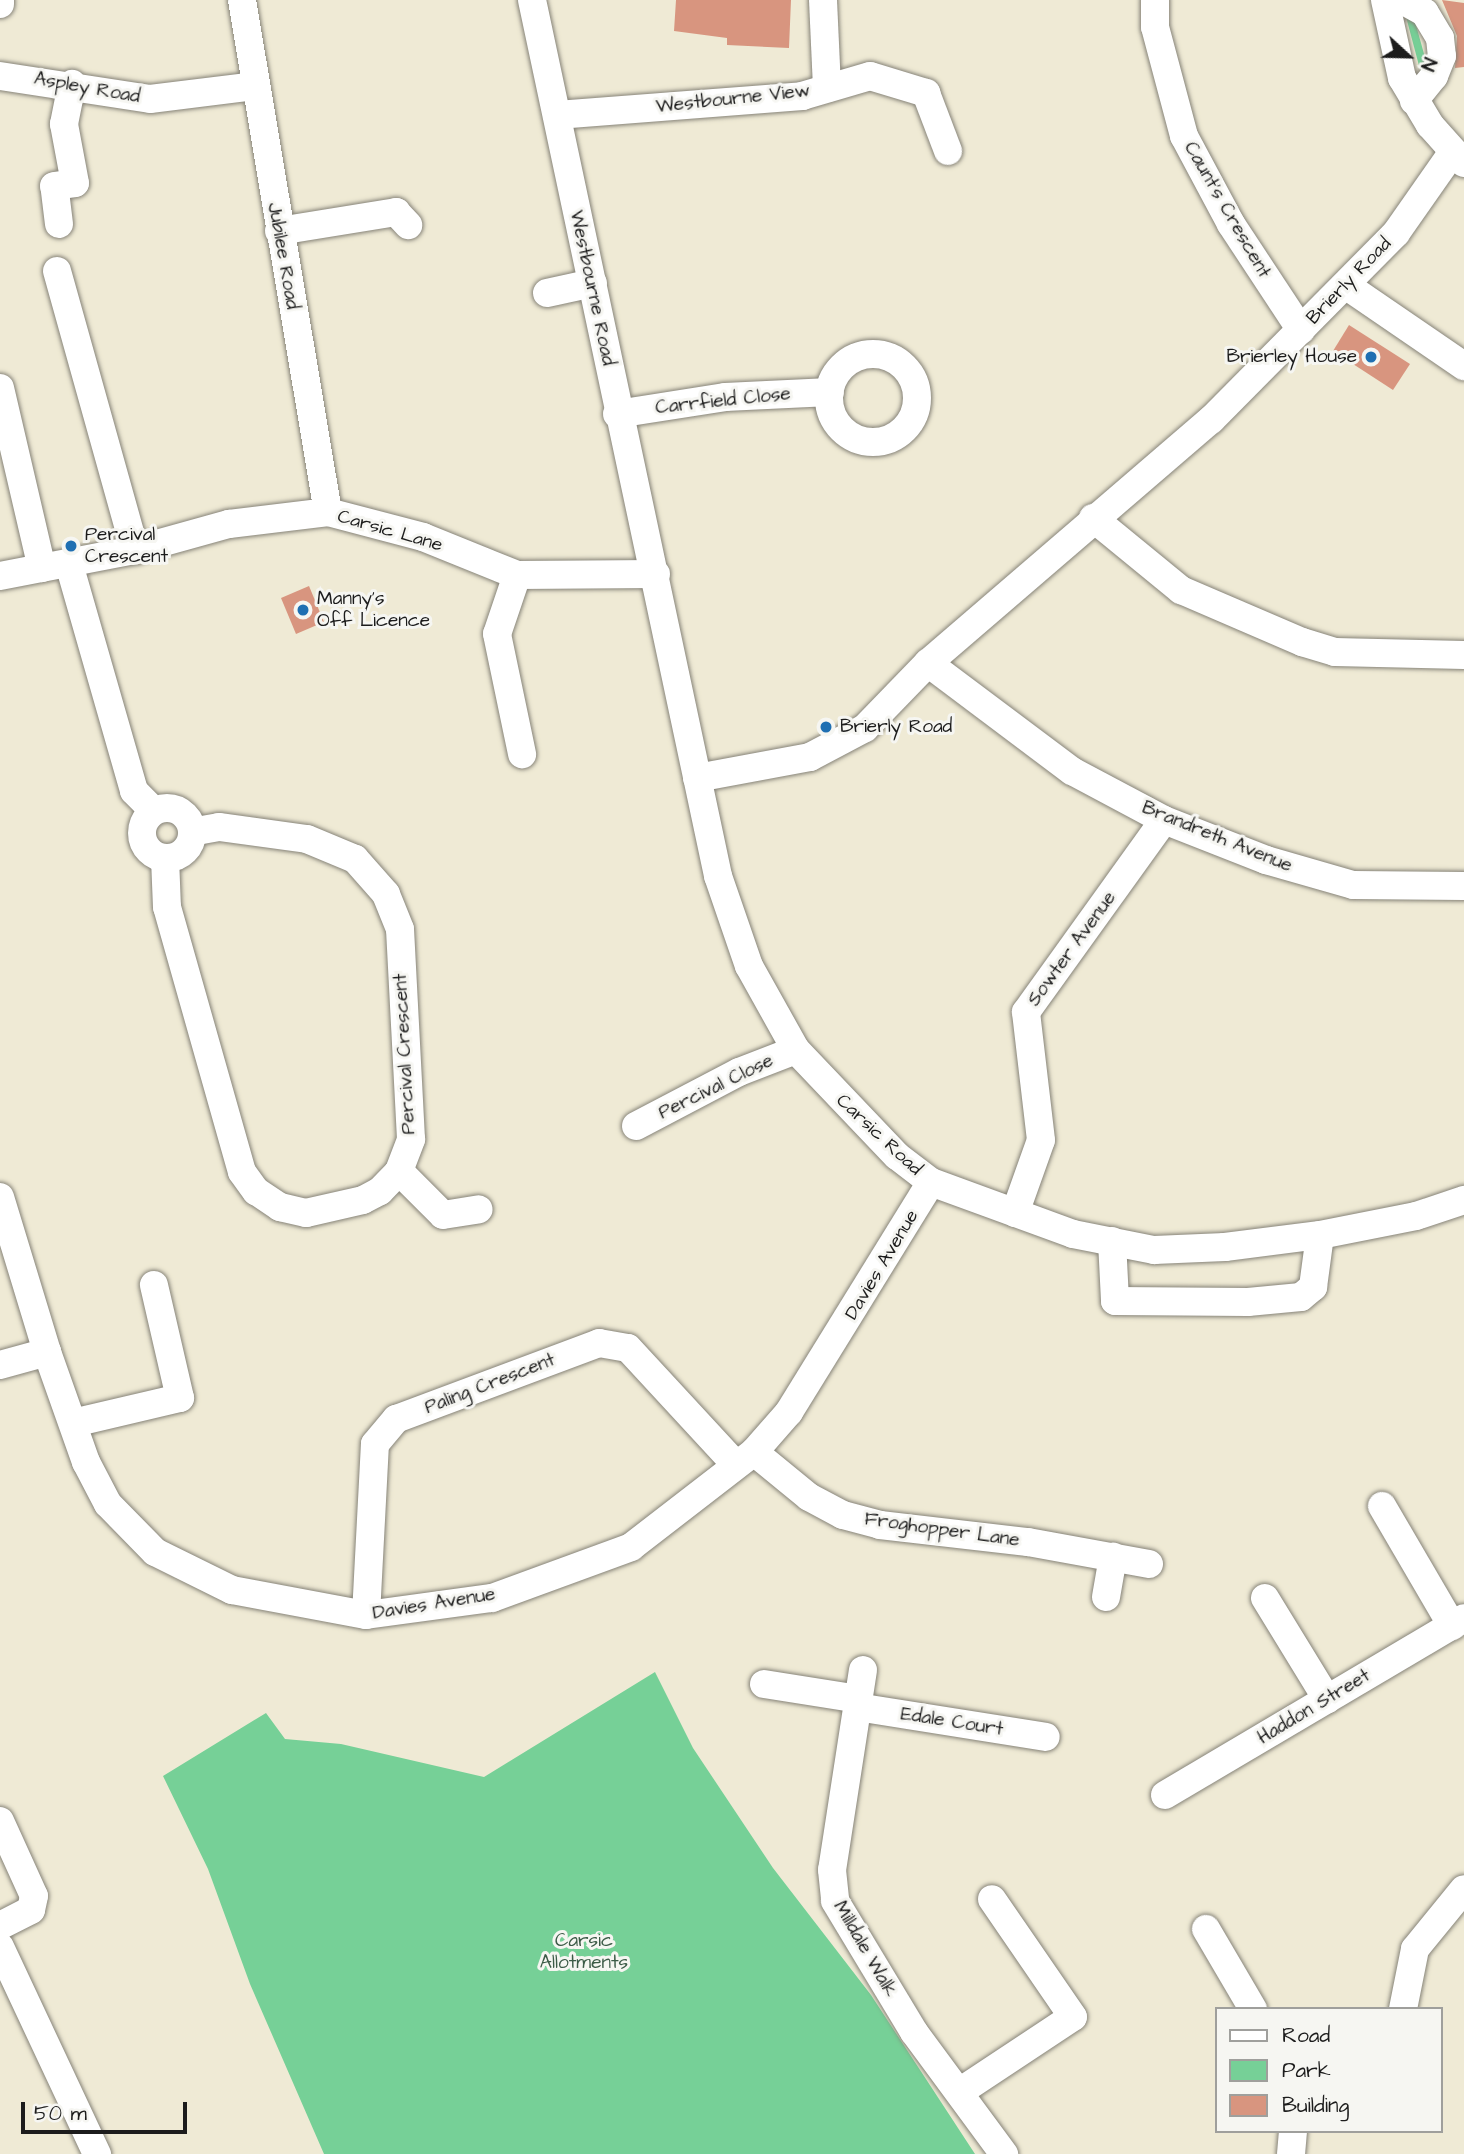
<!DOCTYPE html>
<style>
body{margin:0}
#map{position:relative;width:1464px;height:2154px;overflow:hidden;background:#efead5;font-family:"Architects Daughter",sans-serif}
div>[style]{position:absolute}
.green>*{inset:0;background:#76d097}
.building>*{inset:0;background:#d8957f}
.roads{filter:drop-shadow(0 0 2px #868378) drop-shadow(0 0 2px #868378)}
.minor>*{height:28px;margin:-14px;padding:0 14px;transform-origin:14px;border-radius:14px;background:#fff}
.minor>.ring{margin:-14px;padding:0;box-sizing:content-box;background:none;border:28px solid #fff;border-radius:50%}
.dots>*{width:19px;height:19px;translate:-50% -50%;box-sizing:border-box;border:4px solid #f6f6f2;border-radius:50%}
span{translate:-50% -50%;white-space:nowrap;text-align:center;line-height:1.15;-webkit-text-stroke:6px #f6f6f2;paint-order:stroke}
.street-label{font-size:19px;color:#1c1c1c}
.poi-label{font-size:19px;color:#1c1c1c}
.right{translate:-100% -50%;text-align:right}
.left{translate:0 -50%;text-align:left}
.park-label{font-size:19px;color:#3c5b47}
.legend{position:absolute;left:1215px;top:2007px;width:228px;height:126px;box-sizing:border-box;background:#f6f6f2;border:2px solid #9f9f9c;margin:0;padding:9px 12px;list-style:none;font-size:21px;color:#1c1c1c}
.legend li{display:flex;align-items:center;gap:14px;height:35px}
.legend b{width:35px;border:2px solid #9f9f9c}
.north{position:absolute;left:1373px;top:21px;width:70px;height:70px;-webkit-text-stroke:5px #f6f6f2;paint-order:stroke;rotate:112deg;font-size:19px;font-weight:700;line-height:28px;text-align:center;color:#1c1c1c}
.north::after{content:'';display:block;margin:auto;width:24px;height:32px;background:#1c1c1c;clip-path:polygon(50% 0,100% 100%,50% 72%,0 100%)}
.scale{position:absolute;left:21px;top:2102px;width:166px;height:32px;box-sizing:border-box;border:4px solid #1c1c1c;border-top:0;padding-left:9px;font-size:21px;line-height:24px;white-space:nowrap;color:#1c1c1c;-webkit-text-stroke:5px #f6f6f2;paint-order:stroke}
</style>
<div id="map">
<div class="green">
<div style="clip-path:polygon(1405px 13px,1414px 18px,1426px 61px,1422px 77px)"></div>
<div style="clip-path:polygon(655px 1672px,693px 1748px,773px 1868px,871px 1995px,975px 2154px,324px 2154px,250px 1984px,208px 1869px,163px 1776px,266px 1713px,285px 1739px,341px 1744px,484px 1777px)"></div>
</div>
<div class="building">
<div style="clip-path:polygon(676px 0,791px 0,789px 48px,727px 45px,727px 38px,674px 31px)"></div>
<div style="clip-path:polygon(1442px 0,1464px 3px,1464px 67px,1455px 68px,1457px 36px)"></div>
<div style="clip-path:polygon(1349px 325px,1410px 364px,1393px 390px,1333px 351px)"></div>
<div style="clip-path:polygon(309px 586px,324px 622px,296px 634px,281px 598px)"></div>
</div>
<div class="roads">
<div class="minor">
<div style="left:242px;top:0;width:519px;rotate:80.47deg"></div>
<div style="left:532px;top:0;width:896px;rotate:78.01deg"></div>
<div style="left:718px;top:876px;width:95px;rotate:71deg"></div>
<div style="left:749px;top:966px;width:96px;rotate:60.8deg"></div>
<div style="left:796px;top:1050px;width:146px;rotate:46.4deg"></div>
<div style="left:897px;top:1156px;width:43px;rotate:37.4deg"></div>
<div style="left:931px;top:1182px;width:151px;rotate:20.1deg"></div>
<div style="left:1073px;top:1234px;width:83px;rotate:11.2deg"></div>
<div style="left:1154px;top:1250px;width:71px;rotate:-2.4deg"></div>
<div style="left:1225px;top:1247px;width:96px;rotate:-7.2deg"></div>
<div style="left:1320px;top:1235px;width:98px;rotate:-11.2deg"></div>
<div style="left:1416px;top:1216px;width:51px;rotate:-18.4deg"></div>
<div style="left:823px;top:0;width:88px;rotate:87.4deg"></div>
<div style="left:1155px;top:0;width:27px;rotate:90deg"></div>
<div style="left:1155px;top:27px;width:113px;rotate:75.1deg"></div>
<div style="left:1184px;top:136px;width:100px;rotate:61.9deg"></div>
<div style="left:1231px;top:224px;width:127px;rotate:56.6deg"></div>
<div style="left:1385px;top:0;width:80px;rotate:77.7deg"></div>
<div style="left:1402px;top:78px;width:55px;rotate:59.2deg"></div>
<div style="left:1430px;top:125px;width:51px;rotate:48.2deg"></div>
<div style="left:1402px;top:0;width:26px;rotate:29deg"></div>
<div style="left:1425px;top:13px;width:29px;rotate:59deg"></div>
<div style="left:1440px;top:38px;width:18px;rotate:84deg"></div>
<div style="left:1442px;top:56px;width:22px;rotate:112deg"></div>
<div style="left:1434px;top:76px;width:32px;rotate:129deg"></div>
<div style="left:0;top:4px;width:4px;rotate:-90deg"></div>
<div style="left:0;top:76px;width:152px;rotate:8.7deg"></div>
<div style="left:150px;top:99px;width:107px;rotate:-7deg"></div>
<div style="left:557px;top:115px;width:246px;rotate:-4.4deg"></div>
<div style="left:802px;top:96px;width:71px;rotate:-16.4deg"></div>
<div style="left:870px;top:76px;width:59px;rotate:16.9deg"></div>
<div style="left:926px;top:93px;width:62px;rotate:69.2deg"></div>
<div style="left:59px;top:224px;width:38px;rotate:-97deg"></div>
<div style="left:54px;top:186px;width:21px;rotate:-8deg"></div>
<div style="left:75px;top:183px;width:60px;rotate:-100.6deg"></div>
<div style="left:64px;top:124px;width:41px;rotate:-78.7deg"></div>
<div style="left:279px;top:231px;width:119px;rotate:-9.2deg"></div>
<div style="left:396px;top:212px;width:18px;rotate:47deg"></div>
<div style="left:57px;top:271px;width:290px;rotate:74.4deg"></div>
<div style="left:1347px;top:286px;width:142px;rotate:34.4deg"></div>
<div style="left:547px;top:293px;width:47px;rotate:-12.3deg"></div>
<div class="ring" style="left:829px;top:354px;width:60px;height:60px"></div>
<div style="left:0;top:388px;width:185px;rotate:76.9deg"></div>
<div style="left:617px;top:414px;width:109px;rotate:-8.9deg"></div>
<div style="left:725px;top:397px;width:105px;rotate:-2.7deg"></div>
<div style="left:1093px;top:518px;width:114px;rotate:39.3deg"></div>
<div style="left:1181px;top:590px;width:132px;rotate:23.3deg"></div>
<div style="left:1302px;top:642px;width:34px;rotate:17deg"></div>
<div style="left:1335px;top:652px;width:129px;rotate:1.3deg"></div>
<div style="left:69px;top:564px;width:236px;rotate:74deg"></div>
<div style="left:134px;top:791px;width:28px;rotate:45deg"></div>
<div style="left:517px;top:575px;width:62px;rotate:108.7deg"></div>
<div style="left:497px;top:634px;width:123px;rotate:78.2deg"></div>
<div style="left:0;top:576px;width:137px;rotate:-10.9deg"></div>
<div style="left:135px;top:550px;width:98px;rotate:-15.5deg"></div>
<div style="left:229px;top:524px;width:100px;rotate:-6.9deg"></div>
<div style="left:328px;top:512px;width:98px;rotate:14.7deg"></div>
<div style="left:423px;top:537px;width:101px;rotate:22deg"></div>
<div style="left:517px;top:575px;width:139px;rotate:-0.4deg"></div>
<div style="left:928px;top:663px;width:180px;rotate:36.9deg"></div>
<div style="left:1072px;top:771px;width:104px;rotate:28deg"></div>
<div style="left:1164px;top:820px;width:110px;rotate:21.4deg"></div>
<div style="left:1266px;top:860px;width:91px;rotate:16deg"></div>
<div style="left:1353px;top:885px;width:111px;rotate:0.5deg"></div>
<div style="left:697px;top:778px;width:115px;rotate:-10.5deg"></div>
<div style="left:810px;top:757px;width:62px;rotate:-27.8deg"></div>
<div style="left:865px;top:728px;width:91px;rotate:-45.9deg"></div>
<div style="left:928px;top:663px;width:373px;rotate:-40.7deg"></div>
<div style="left:1211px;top:420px;width:263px;rotate:-45.3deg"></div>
<div style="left:1396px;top:233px;width:98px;rotate:-55deg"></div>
<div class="ring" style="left:142px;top:808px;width:22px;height:22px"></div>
<div style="left:165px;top:858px;width:49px;rotate:87.7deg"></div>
<div style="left:167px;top:907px;width:275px;rotate:74.2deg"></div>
<div style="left:242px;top:1172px;width:24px;rotate:54deg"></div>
<div style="left:256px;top:1191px;width:29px;rotate:34deg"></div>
<div style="left:280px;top:1207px;width:27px;rotate:13deg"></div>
<div style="left:306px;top:1213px;width:58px;rotate:-12.8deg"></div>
<div style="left:363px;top:1200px;width:19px;rotate:-28deg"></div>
<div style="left:380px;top:1191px;width:28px;rotate:-46deg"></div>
<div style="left:399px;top:1171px;width:34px;rotate:-69deg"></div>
<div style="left:411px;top:1139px;width:210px;rotate:-93deg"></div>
<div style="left:400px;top:929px;width:38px;rotate:-112deg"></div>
<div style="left:386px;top:894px;width:47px;rotate:-131.5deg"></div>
<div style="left:355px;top:859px;width:52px;rotate:-157.4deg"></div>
<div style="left:307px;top:839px;width:89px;rotate:-172.2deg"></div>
<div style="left:219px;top:827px;width:27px;rotate:170deg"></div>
<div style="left:636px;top:1126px;width:116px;rotate:-27.7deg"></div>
<div style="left:739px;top:1072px;width:61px;rotate:-21.1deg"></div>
<div style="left:399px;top:1171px;width:62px;rotate:45deg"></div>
<div style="left:443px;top:1215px;width:36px;rotate:-9deg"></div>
<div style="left:0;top:1197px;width:162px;rotate:73.1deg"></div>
<div style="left:47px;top:1352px;width:117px;rotate:70.5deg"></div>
<div style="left:86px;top:1462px;width:47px;rotate:62.4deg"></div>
<div style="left:108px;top:1504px;width:67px;rotate:45.6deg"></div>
<div style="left:155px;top:1552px;width:86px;rotate:26.3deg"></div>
<div style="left:232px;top:1590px;width:136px;rotate:10.6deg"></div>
<div style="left:366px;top:1615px;width:127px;rotate:-7.7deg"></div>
<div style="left:492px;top:1598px;width:148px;rotate:-20.1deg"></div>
<div style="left:631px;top:1547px;width:155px;rotate:-37.7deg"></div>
<div style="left:754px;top:1452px;width:53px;rotate:-48.8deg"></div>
<div style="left:789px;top:1412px;width:270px;rotate:-58.3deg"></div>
<div style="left:1015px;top:1213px;width:77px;rotate:-70.4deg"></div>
<div style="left:1041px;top:1140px;width:129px;rotate:-96.7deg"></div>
<div style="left:1026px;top:1012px;width:236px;rotate:-54.3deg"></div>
<div style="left:1112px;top:1241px;width:60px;rotate:87.1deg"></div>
<div style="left:1115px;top:1301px;width:133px;rotate:0.4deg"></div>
<div style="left:1248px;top:1302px;width:53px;rotate:-5.4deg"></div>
<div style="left:1301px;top:1297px;width:16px;rotate:-40deg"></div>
<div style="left:1313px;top:1287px;width:52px;rotate:-82.3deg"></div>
<div style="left:0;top:1365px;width:49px;rotate:-15.5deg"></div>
<div style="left:73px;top:1423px;width:110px;rotate:-13.2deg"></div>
<div style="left:180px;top:1398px;width:116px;rotate:-103deg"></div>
<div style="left:754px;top:1452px;width:71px;rotate:39.3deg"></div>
<div style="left:809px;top:1497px;width:38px;rotate:28deg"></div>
<div style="left:843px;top:1515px;width:38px;rotate:15deg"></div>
<div style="left:880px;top:1525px;width:149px;rotate:6.6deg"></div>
<div style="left:1028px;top:1542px;width:123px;rotate:10.3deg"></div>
<div style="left:1382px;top:1506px;width:139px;rotate:59.7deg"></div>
<div style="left:1106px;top:1597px;width:41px;rotate:-80.1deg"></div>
<div style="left:1265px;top:1598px;width:119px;rotate:58.5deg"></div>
<div style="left:366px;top:1615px;width:171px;rotate:-87deg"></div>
<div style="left:375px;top:1444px;width:33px;rotate:-50deg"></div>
<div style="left:396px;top:1419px;width:217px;rotate:-20.5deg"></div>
<div style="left:599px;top:1343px;width:29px;rotate:10deg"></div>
<div style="left:628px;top:1348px;width:159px;rotate:47.3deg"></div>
<div style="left:863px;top:1670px;width:202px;rotate:98.8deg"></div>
<div style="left:832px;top:1870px;width:31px;rotate:84deg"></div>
<div style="left:835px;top:1901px;width:153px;rotate:58.9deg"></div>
<div style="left:914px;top:2032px;width:152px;rotate:53.6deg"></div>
<div style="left:764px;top:1684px;width:96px;rotate:9deg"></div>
<div style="left:857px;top:1707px;width:191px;rotate:9deg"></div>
<div style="left:1165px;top:1795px;width:347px;rotate:-30.6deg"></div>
<div style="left:0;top:1821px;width:82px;rotate:65.6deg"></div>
<div style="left:34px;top:1896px;width:14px;rotate:102deg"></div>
<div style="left:31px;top:1910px;width:35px;rotate:153deg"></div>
<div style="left:1206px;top:1929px;width:93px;rotate:59.6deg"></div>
<div style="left:0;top:1947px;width:229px;rotate:64.9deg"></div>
<div style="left:1403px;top:2009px;width:61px;rotate:-78.7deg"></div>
<div style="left:1415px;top:1949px;width:77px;rotate:-50.8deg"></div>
<div style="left:961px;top:2091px;width:134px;rotate:-33.5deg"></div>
<div style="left:1073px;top:2017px;width:143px;rotate:-124.5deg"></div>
<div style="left:1291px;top:2154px;width:23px;rotate:-85deg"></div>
</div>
</div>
<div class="dots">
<div style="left:1371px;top:357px;background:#1f6fb2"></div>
<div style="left:71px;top:546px;background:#1f6fb2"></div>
<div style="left:303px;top:610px;background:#1f6fb2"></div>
<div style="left:826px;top:727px;background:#1f6fb2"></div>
</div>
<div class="street-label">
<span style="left:87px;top:88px;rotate:10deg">Aspley Road</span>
<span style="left:733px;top:99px;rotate:-6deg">Westbourne View</span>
<span style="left:1227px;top:210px;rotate:60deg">Caunt's Crescent</span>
<span style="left:283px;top:256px;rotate:80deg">Jubilee Road</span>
<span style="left:1349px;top:281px;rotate:-46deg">Brierly Road</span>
<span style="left:592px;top:288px;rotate:78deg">Westbourne Road</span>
<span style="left:723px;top:401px;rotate:-6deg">Carrfield Close</span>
<span style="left:390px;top:531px;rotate:16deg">Carsic Lane</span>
<span style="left:1217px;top:837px;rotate:22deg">Brandreth Avenue</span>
<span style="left:1072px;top:949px;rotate:-54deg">Sowter Avenue</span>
<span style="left:405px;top:1054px;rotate:-93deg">Percival Crescent</span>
<span style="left:716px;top:1087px;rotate:-26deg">Percival Close</span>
<span style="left:879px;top:1135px;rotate:43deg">Carsic Road</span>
<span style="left:882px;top:1265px;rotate:-59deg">Davies Avenue</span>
<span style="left:490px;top:1384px;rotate:-21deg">Paling Crescent</span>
<span style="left:942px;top:1530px;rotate:8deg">Froghopper Lane</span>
<span style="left:434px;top:1604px;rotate:-9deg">Davies Avenue</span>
<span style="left:1314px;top:1707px;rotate:-31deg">Haddon Street</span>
<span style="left:952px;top:1722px;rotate:9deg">Edale Court</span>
<span style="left:865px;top:1949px;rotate:60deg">Milldale Walk</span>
</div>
<div class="poi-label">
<span class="right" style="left:1357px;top:357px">Brierley House</span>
<span class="left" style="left:85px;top:546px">Percival<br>Crescent</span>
<span class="left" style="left:317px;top:610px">Manny's<br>Off Licence</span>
<span class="left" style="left:840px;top:727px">Brierly Road</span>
</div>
<div class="park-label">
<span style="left:584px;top:1952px">Carsic<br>Allotments</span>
</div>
<ul class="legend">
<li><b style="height:9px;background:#fff"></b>Road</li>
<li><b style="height:19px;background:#76d097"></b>Park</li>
<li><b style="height:19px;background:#d8957f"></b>Building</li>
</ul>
<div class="north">N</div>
<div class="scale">50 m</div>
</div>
